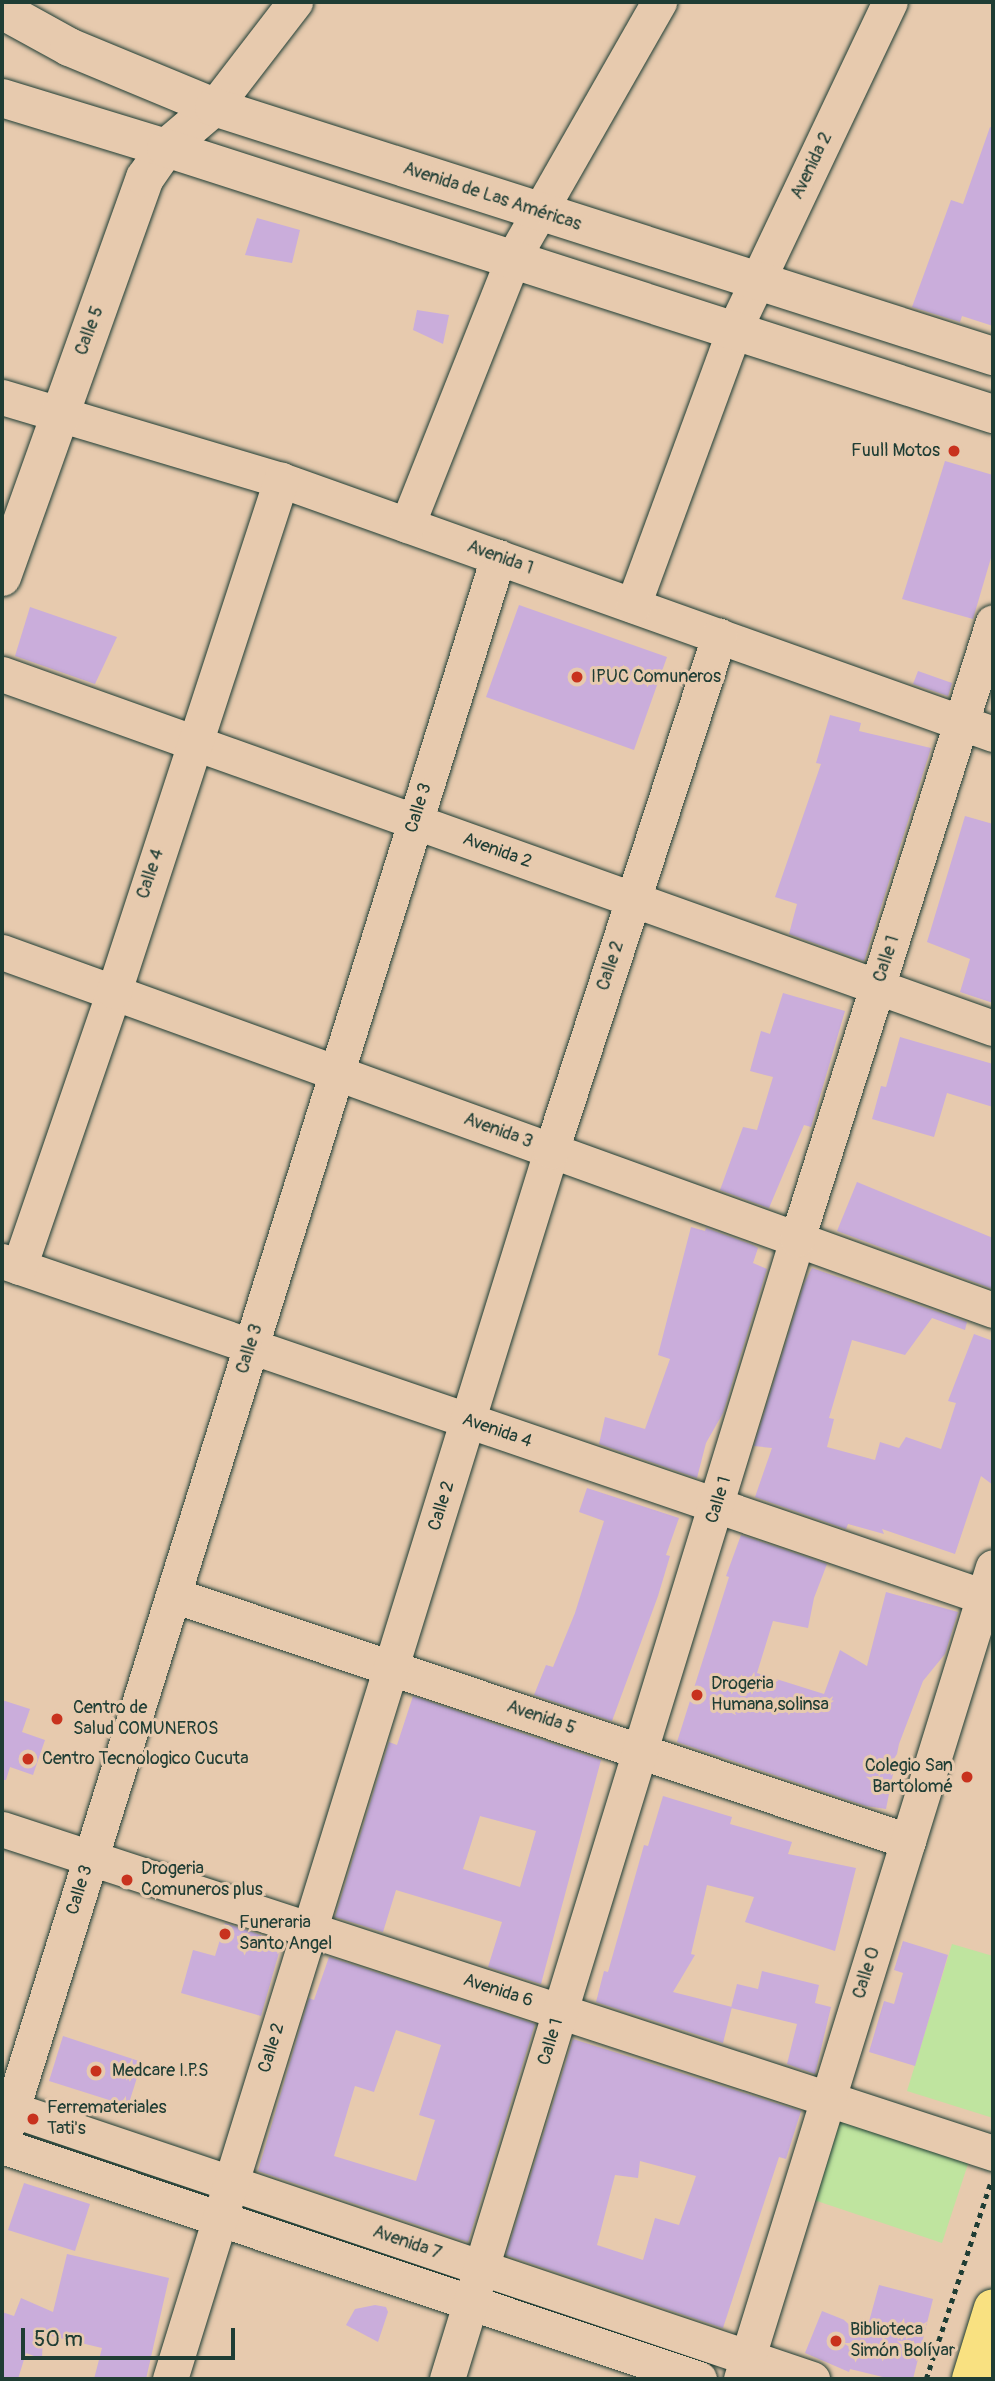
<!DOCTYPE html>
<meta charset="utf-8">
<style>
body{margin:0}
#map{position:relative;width:995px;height:2381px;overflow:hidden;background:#e7caae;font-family:Pangolin,sans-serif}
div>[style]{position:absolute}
.green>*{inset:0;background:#bfe49f}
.building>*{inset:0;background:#caaddb}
.path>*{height:4.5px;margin-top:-2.25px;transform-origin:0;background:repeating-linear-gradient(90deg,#1f3d34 0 5px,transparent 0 10px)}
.roads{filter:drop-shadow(0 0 2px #1f3d34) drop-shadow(0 0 2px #1f3d34)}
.minor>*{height:35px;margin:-17.5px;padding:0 17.5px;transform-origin:17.5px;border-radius:17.5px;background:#e7caae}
.tertiary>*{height:38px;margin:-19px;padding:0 19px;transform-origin:19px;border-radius:19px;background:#e7caae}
.secondary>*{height:38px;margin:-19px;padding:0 19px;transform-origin:19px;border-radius:19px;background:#e7caae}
.primary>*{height:38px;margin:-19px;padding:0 19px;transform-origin:19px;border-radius:19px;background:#f9e181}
.dots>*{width:19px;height:19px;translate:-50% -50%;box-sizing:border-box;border:4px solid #e7caae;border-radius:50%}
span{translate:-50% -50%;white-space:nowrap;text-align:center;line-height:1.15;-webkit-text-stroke:6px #e7caae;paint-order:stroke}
.street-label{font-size:18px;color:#1f3d34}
.poi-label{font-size:18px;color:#1f3d34}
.right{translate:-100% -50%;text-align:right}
.left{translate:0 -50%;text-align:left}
.frame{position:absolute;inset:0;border:4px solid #1f3d34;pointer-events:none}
.scale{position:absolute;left:21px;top:2328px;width:214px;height:32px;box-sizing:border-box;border:4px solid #1f3d34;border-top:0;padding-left:9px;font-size:21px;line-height:24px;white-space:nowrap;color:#1f3d34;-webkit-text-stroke:5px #e7caae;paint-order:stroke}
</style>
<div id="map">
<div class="green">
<div style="clip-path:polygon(952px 1944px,993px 1956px,993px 2118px,907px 2091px)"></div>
<div style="clip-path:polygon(837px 2113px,969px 2161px,942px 2243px,811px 2199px)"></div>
</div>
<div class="building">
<div style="clip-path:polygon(990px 127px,993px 128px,993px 326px,962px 316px,960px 322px,912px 307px,951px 200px,963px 204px)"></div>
<div style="clip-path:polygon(257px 218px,300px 230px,292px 263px,245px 255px)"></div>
<div style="clip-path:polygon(417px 310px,449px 315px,443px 344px,413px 330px)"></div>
<div style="clip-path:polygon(945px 461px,993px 475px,993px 551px,973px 619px,902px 599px)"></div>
<div style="clip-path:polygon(519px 605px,667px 657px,634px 750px,486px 697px)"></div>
<div style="clip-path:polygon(30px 607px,117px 637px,95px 684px,15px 656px)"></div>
<div style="clip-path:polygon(918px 671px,952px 683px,948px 696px,913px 684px)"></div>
<div style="clip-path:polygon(830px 715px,861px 723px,859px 731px,931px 748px,864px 961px,789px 934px,797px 904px,775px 897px,821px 764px,816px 763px)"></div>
<div style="clip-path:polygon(965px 816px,993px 824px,993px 1003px,960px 992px,970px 959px,927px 942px)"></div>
<div style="clip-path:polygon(783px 993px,845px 1011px,811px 1127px,804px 1125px,769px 1208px,720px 1190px,743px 1127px,757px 1130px,773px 1077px,750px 1071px,761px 1031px,770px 1034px)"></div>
<div style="clip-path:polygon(900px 1037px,993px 1064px,993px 1107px,947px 1093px,934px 1137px,872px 1119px,881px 1086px,886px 1087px)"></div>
<div style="clip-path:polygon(857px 1182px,993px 1238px,993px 1289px,837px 1231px)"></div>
<div style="clip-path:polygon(691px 1227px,705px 1231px,706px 1228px,753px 1245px,758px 1248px,753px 1263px,767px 1269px,723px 1413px,706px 1443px,697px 1478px,599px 1444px,605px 1417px,645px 1429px,670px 1359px,658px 1355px)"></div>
<div style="clip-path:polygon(812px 1268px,967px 1322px,965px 1330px,932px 1318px,905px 1355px,852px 1340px,829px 1418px,834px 1419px,827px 1447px,875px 1460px,880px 1442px,899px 1448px,906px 1437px,941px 1449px,956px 1403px,948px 1401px,974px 1334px,993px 1341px,993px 1485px,981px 1476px,955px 1554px,882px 1529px,884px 1534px,848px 1524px,846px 1529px,755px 1497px,772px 1448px,754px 1446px,804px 1284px)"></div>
<div style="clip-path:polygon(587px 1488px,679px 1518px,666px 1555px,670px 1556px,658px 1596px,612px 1721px,534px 1695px,546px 1665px,553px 1667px,575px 1613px,604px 1521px,579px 1512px)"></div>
<div style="clip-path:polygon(741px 1535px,827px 1564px,814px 1598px,808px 1628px,773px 1621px,757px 1673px,824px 1694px,840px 1650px,867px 1666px,886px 1592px,958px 1612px,945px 1654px,923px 1681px,899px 1744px,886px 1809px,866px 1806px,677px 1742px,729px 1577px,726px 1576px)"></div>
<div style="clip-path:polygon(evenodd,413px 1696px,601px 1760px,541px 1984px,488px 1967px,502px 1922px,396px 1890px,383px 1932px,335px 1917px,389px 1742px,397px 1745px,413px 1696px,480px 1816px,536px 1831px,520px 1887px,463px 1869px,480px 1816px)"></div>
<div style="clip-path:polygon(2px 1700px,30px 1709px,22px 1732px,45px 1740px,33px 1775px,10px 1767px,6px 1780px,2px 1780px)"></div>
<div style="clip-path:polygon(663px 1796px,732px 1817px,730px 1824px,792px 1842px,788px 1854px,856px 1868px,835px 1951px,745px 1922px,754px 1897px,707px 1885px,691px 1954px,695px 1955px,673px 1992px,732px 2007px,723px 2043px,596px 2002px,604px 1971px,608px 1972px,644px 1845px,648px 1846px)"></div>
<div style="clip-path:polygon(225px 1923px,282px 1942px,261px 2016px,181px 1993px,193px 1950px,215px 1956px)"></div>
<div style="clip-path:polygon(903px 1941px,948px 1955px,915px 2066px,869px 2052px,884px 2001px,894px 2004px,903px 1973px,894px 1970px)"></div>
<div style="clip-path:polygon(evenodd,329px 1957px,535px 2024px,468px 2242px,258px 2171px,309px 1998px,314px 2000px,329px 1957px,396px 2030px,441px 2045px,419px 2115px,435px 2120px,416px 2181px,334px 2156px,355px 2086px,374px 2092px,396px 2030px)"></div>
<div style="clip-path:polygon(762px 1971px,819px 1985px,815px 2003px,831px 2007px,815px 2074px,787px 2064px,797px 2024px,731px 2008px,737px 1984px,758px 1989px)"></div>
<div style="clip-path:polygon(63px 2036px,142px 2062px,128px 2106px,49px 2081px)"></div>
<div style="clip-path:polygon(evenodd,573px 2039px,801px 2111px,786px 2159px,779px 2157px,723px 2328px,506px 2255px,573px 2039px,640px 2161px,696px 2176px,679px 2225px,655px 2218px,643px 2260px,597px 2245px,615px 2175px,638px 2178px,640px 2161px)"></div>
<div style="clip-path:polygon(24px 2183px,90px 2204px,75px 2251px,8px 2230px)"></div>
<div style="clip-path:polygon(67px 2254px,169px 2278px,146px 2379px,94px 2379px,102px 2348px,43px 2334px,42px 2359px,26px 2353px,18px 2379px,2px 2379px,2px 2312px,14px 2316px,21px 2298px,53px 2312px)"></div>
<div style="clip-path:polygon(879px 2285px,933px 2299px,913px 2379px,891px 2379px,850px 2369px,849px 2372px,805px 2353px,822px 2311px,867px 2329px)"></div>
<div style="clip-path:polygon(375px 2305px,386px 2307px,388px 2312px,378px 2342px,346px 2325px,355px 2309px)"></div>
</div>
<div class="path">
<div style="left:926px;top:2379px;width:205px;rotate:-71.8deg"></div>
</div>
<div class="roads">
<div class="minor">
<div style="left:214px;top:107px;width:133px;rotate:-52.4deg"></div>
<div style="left:2px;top:397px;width:291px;rotate:16.6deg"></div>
<div style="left:281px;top:480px;width:756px;rotate:19.63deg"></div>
<div style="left:407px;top:525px;width:287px;rotate:-68.3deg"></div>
<div style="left:513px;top:258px;width:295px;rotate:-60.3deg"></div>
<div style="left:633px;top:605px;width:293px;rotate:-69.8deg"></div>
<div style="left:734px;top:330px;width:363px;rotate:-64.6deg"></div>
<div style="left:2px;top:674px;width:1052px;rotate:19.66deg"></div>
<div style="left:2px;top:952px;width:1054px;rotate:19.86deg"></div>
<div style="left:2px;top:1261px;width:1047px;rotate:18.88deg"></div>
<div style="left:19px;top:1267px;width:292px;rotate:-71deg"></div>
<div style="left:114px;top:991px;width:538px;rotate:-71.9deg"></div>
<div style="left:173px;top:1595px;width:775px;rotate:18.51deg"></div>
<div style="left:2px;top:1829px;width:1043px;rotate:18.1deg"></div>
<div style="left:2px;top:2106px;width:855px;rotate:18.63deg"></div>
<div style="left:2px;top:2141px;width:1660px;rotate:-72.61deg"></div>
<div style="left:2px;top:2146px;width:735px;rotate:18.48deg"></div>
<div style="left:170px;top:2379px;width:1286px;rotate:-72.76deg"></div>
<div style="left:551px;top:1151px;width:542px;rotate:-71.93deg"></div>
<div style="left:447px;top:2379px;width:1193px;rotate:-72.93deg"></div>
<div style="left:797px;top:1239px;width:647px;rotate:-72.38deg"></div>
<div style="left:741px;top:2379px;width:850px;rotate:-72.76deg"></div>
</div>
<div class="tertiary">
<div style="left:2px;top:577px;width:424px;rotate:-70.3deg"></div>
<div style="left:145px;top:178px;width:37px;rotate:-55deg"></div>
<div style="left:166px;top:148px;width:63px;rotate:-40.5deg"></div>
</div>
<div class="secondary">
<div style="left:2px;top:10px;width:77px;rotate:28.9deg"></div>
<div style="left:69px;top:47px;width:157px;rotate:22.5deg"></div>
<div style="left:214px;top:107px;width:818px;rotate:17.73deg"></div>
<div style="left:2px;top:98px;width:171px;rotate:17deg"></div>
<div style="left:166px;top:148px;width:869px;rotate:17.83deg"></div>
</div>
<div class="primary">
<div style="left:971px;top:2379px;width:74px;rotate:-72.8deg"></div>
</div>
</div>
<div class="dots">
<div style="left:954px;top:451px;background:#c8321e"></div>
<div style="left:577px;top:677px;background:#c8321e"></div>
<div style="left:697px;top:1695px;background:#c8321e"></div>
<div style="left:57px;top:1719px;background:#c8321e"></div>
<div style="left:28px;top:1759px;background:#c8321e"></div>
<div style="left:967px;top:1777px;background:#c8321e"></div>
<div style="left:127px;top:1880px;background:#c8321e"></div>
<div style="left:225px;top:1934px;background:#c8321e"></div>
<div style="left:96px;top:2071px;background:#c8321e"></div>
<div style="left:33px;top:2119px;background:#c8321e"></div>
<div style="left:836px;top:2341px;background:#c8321e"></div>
</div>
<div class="street-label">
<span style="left:812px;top:166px;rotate:-64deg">Avenida 2</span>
<span style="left:492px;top:197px;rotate:18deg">Avenida de Las Américas</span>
<span style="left:90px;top:331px;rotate:-70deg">Calle 5</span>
<span style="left:500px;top:558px;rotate:20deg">Avenida 1</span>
<span style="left:419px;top:808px;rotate:-73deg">Calle 3</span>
<span style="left:497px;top:851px;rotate:20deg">Avenida 2</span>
<span style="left:151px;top:874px;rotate:-72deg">Calle 4</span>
<span style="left:887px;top:959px;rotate:-72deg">Calle 1</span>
<span style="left:611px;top:966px;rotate:-72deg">Calle 2</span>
<span style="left:498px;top:1131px;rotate:20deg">Avenida 3</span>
<span style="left:250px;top:1349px;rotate:-73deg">Calle 3</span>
<span style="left:497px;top:1431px;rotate:19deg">Avenida 4</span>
<span style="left:719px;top:1500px;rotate:-73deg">Calle 1</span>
<span style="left:442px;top:1506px;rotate:-73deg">Calle 2</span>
<span style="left:541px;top:1718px;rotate:19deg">Avenida 5</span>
<span style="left:80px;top:1890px;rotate:-73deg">Calle 3</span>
<span style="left:867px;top:1973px;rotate:-73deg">Calle 0</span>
<span style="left:498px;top:1991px;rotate:18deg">Avenida 6</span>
<span style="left:551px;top:2042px;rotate:-73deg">Calle 1</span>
<span style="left:272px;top:2048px;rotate:-73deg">Calle 2</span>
<span style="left:407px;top:2243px;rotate:19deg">Avenida 7</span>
</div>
<div class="poi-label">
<span class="right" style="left:940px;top:451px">Fuull Motos</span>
<span class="left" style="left:591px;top:677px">IPUC Comuneros</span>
<span class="left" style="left:711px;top:1695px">Drogeria<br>Humana,solinsa</span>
<span class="left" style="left:73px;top:1719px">Centro de<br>Salud COMUNEROS</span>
<span class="left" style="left:42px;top:1759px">Centro Tecnologico Cucuta</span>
<span class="right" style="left:953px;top:1777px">Colegio San<br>Bartolomé</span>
<span class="left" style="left:141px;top:1880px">Drogeria<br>Comuneros plus</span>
<span class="left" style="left:239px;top:1934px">Funeraria<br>Santo Angel</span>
<span class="left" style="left:112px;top:2071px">Medcare I.P.S</span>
<span class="left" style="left:47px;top:2119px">Ferremateriales<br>Tati's</span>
<span class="left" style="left:850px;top:2341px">Biblioteca<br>Simón Bolívar</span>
</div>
<div class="frame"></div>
<div class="scale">50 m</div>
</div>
